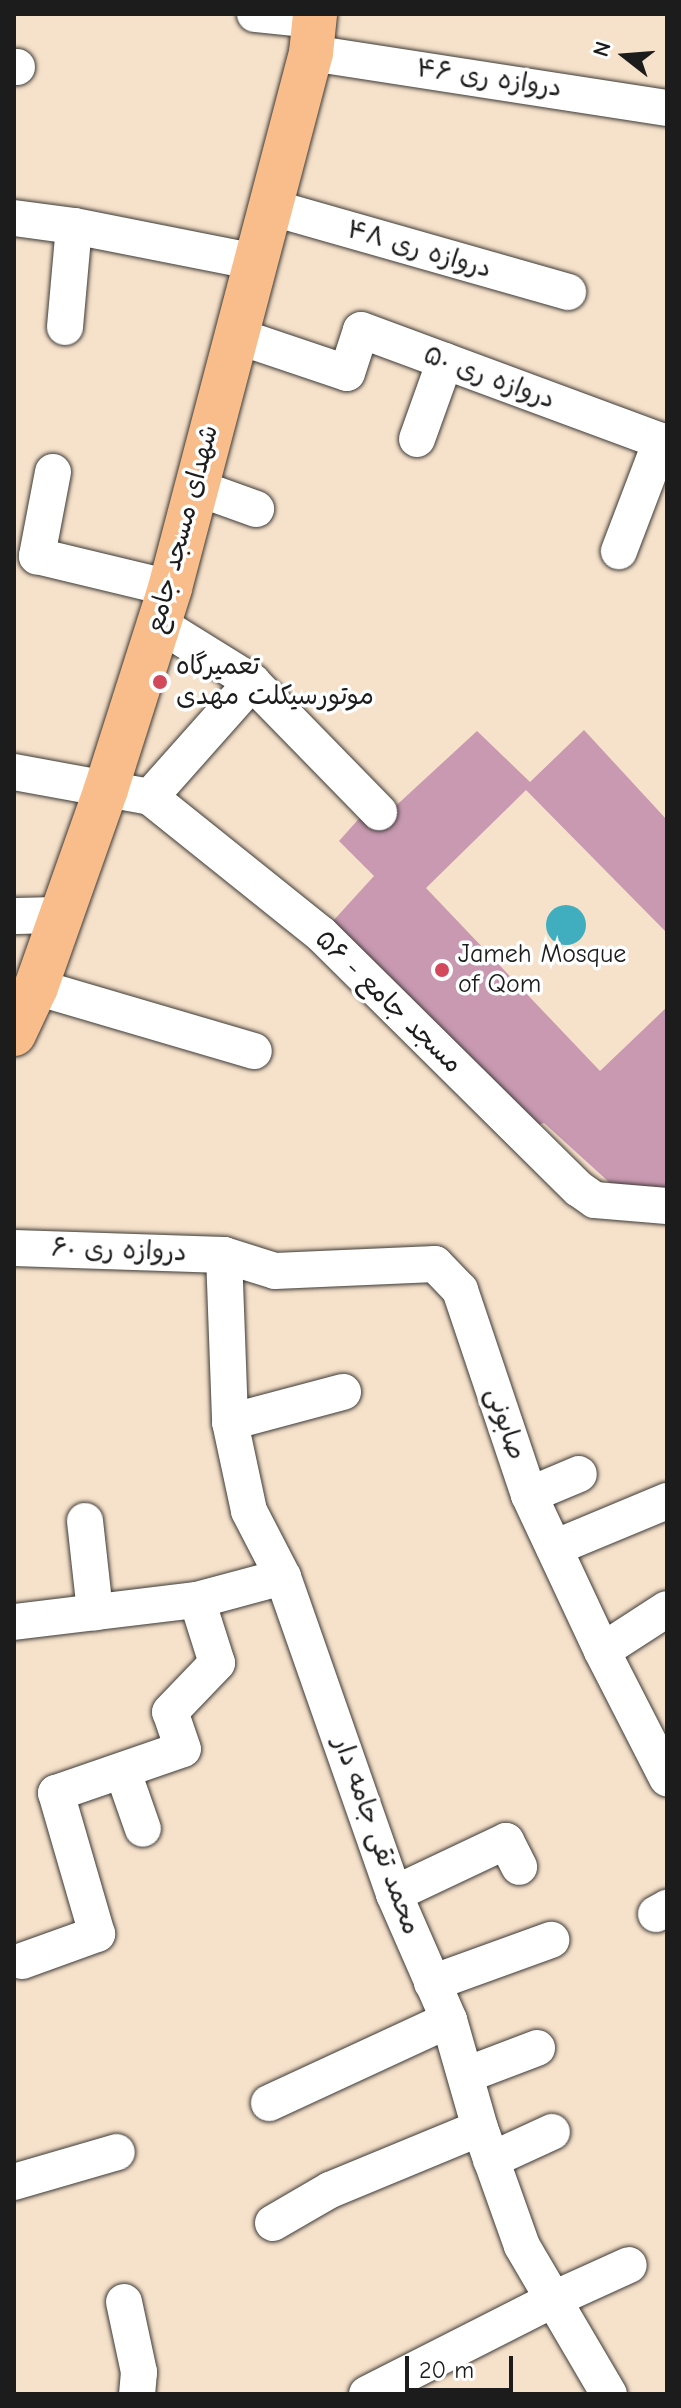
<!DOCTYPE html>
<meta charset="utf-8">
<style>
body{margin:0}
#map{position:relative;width:681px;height:2408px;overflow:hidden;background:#f6e1ca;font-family:"Comic Neue","Playpen Sans Arabic",sans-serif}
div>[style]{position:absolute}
.water>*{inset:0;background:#40aebe}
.round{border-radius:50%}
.building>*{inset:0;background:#c899b1}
.roads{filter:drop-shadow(0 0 2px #3d3a36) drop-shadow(0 0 2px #3d3a36)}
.minor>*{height:36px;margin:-18px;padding:0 18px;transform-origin:18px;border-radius:18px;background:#fff}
.major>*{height:44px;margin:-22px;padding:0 22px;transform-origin:22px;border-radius:22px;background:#f9bc8b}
.dots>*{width:22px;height:22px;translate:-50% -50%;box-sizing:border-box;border:4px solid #fff;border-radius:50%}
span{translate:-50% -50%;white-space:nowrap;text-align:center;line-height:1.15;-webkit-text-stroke:7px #fff;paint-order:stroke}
.street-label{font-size:26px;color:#1c1c1c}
.poi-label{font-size:26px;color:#1c1c1c}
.left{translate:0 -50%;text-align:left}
.frame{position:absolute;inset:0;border:16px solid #1c1c1c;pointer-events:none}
.north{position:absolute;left:585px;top:16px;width:80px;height:80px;-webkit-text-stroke:6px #fff;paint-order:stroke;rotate:287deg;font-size:22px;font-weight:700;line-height:32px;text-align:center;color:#1c1c1c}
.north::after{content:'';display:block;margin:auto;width:28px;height:36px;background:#1c1c1c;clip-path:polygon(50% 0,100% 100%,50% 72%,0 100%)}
.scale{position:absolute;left:405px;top:2356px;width:108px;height:36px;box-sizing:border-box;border:4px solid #1c1c1c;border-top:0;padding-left:10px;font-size:24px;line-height:28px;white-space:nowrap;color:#1c1c1c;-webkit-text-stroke:6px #fff;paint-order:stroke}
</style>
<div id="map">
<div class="water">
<div class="round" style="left:546px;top:905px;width:40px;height:40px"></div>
</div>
<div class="building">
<div style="clip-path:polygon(584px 730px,667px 820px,667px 933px,526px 790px,426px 888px,600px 1071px,667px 1007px,667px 1185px,660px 1194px,620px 1192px,544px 1123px,529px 1128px,333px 921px,374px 876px,339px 841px,364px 813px,375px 825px,477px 731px,530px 782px)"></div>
</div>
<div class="roads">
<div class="minor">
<div style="left:255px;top:14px;width:59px;rotate:5.8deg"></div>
<div style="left:311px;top:53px;width:360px;rotate:8.8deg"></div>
<div style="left:14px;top:67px;width:3px"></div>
<div style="left:270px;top:207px;width:310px;rotate:15.9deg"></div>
<div style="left:14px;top:218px;width:61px;rotate:7.6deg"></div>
<div style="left:74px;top:226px;width:185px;rotate:11.2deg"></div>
<div style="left:65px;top:327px;width:101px;rotate:-84.9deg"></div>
<div style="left:234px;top:335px;width:119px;rotate:18.6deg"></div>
<div style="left:347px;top:373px;width:45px;rotate:-72deg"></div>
<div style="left:361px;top:330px;width:320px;rotate:20.3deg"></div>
<div style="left:661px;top:441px;width:118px;rotate:110.9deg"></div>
<div style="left:417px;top:439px;width:83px;rotate:-70.3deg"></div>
<div style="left:53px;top:472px;width:86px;rotate:100.8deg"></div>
<div style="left:37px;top:556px;width:137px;rotate:13.5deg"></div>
<div style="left:195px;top:487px;width:65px;rotate:19.8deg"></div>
<div style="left:159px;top:624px;width:110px;rotate:31.9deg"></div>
<div style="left:252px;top:682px;width:182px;rotate:45.7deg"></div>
<div style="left:14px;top:772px;width:138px;rotate:10.4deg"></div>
<div style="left:150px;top:797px;width:219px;rotate:38.7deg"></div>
<div style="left:321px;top:934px;width:363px;rotate:44.7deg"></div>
<div style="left:579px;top:1189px;width:19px;rotate:35deg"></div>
<div style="left:595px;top:1200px;width:72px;rotate:4.8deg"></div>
<div style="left:150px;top:797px;width:154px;rotate:-48.4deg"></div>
<div style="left:14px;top:916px;width:45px;rotate:-1.3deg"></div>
<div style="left:36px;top:987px;width:227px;rotate:16.4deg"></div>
<div style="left:14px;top:1248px;width:210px;rotate:1.9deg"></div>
<div style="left:224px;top:1255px;width:53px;rotate:17.4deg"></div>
<div style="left:275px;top:1271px;width:160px;rotate:-2.5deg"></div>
<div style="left:435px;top:1264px;width:36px;rotate:46deg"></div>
<div style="left:460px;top:1290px;width:216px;rotate:71.4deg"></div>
<div style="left:529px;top:1495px;width:172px;rotate:64.9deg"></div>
<div style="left:602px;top:1651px;width:143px;rotate:62.9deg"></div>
<div style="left:224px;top:1255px;width:167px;rotate:87.9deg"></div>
<div style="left:230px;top:1422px;width:91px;rotate:77.9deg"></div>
<div style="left:249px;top:1511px;width:74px;rotate:62.7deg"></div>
<div style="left:283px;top:1577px;width:336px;rotate:70.7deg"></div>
<div style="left:394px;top:1894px;width:137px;rotate:66.4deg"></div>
<div style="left:449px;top:2020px;width:112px;rotate:74deg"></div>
<div style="left:480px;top:2128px;width:125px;rotate:70.4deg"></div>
<div style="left:522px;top:2246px;width:172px;rotate:59.6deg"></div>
<div style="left:230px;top:1422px;width:117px;rotate:-14.9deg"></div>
<div style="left:529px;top:1495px;width:54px;rotate:-22.8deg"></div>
<div style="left:85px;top:1521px;width:92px;rotate:83.7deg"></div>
<div style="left:554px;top:1548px;width:122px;rotate:-22.6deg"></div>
<div style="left:14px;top:1622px;width:184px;rotate:-6.9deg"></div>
<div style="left:197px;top:1600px;width:89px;rotate:-15deg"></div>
<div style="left:602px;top:1651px;width:77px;rotate:-32.9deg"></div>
<div style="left:123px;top:1772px;width:60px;rotate:70.7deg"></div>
<div style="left:394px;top:1894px;width:124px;rotate:-25.3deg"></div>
<div style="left:506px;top:1841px;width:29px;rotate:63deg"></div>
<div style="left:656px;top:1914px;width:13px;rotate:-29deg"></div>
<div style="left:22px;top:1961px;width:80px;rotate:-19.8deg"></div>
<div style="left:97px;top:1934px;width:147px;rotate:-106.2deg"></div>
<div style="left:56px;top:1793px;width:134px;rotate:-19.1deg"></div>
<div style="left:183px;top:1749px;width:39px;rotate:-109deg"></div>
<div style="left:170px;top:1712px;width:68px;rotate:-46.2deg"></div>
<div style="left:217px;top:1663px;width:66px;rotate:-107.6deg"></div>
<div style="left:432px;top:1983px;width:127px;rotate:-19.9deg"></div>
<div style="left:466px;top:2075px;width:76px;rotate:-20.8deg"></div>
<div style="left:269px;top:2103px;width:198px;rotate:-24.8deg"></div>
<div style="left:491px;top:2160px;width:67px;rotate:-24.7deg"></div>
<div style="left:14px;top:2182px;width:107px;rotate:-16.2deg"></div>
<div style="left:273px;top:2223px;width:66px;rotate:-30.1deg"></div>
<div style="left:330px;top:2190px;width:162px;rotate:-22.5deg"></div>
<div style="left:124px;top:2302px;width:72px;rotate:77.9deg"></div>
<div style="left:139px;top:2372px;width:22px;rotate:95deg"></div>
<div style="left:367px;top:2394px;width:210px;rotate:-26.9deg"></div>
<div style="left:554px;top:2299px;width:82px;rotate:-24.4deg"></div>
</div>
<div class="major">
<div style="left:14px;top:1034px;width:52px;rotate:-64.9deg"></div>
<div style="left:36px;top:987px;width:210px;rotate:-70.5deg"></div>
<div style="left:106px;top:789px;width:211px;rotate:-72.3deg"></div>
<div style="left:170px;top:588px;width:553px;rotate:-75.24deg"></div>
<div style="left:311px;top:53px;width:39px;rotate:-84deg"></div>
</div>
</div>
<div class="dots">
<div style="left:160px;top:682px;background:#d1495b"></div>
<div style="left:442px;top:970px;background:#d1495b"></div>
</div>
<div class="street-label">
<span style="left:489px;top:79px;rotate:8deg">دروازه ری ۴۶</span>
<span style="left:419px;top:250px;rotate:16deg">دروازه ری ۴۸</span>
<span style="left:489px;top:378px;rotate:20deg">دروازه ری ۵۰</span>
<span style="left:183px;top:529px;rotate:-75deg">شهدای مسجد جامع</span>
<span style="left:388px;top:1002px;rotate:44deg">۵۶ - مسجد جامع</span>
<span style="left:119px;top:1251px;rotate:2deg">دروازه ری ۶۰</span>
<span style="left:505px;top:1424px;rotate:71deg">صابونی</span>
<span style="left:376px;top:1836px;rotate:70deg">محمد تقی جامه دار</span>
</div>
<div class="poi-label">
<span class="left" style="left:176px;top:682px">تعمیرگاه<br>موتورسیکلت مهدی</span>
<span class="left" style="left:458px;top:970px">Jameh Mosque<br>of Qom</span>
</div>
<div class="frame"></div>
<div class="north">N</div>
<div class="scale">20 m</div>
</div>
